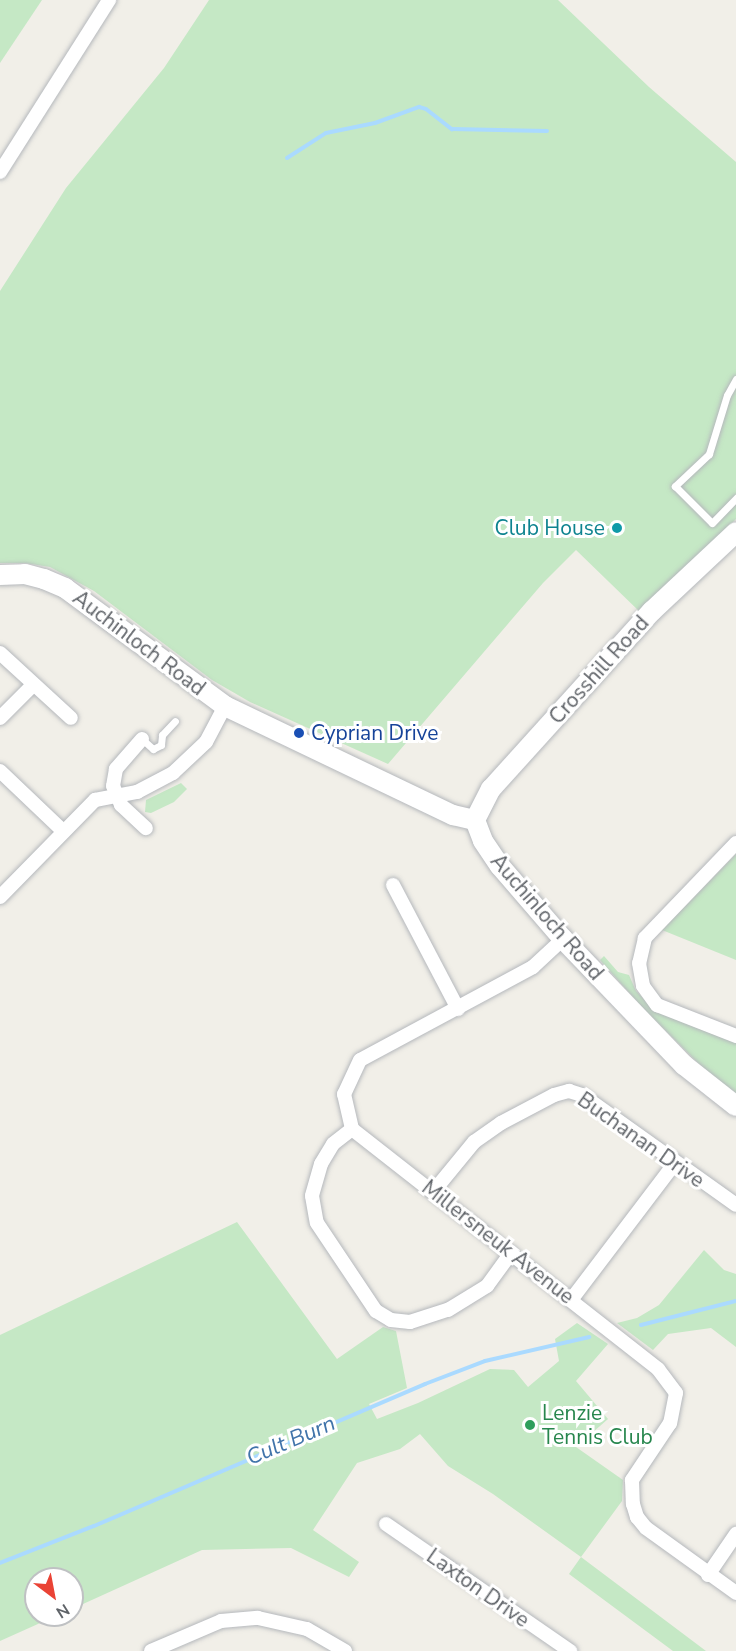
<!DOCTYPE html>
<style>
body{margin:0}
#map{position:relative;width:736px;height:1651px;overflow:hidden;background:#f1efe8;font-family:"Nunito Sans",sans-serif}
div>[style]{position:absolute}
.green>*{inset:0;background:#c5e8c5}
.stream>*{height:4px;margin:-2px;padding:0 2px;transform-origin:2px;border-radius:2px;background:#aadaff}
.roads{filter:drop-shadow(0 0 2px #b5b8bc) drop-shadow(0 0 2px #b5b8bc)}
.service>*{height:7px;margin:-3.5px;padding:0 3.5px;transform-origin:3.5px;border-radius:3.5px;background:#fff}
.minor>*{height:14px;margin:-7px;padding:0 7px;transform-origin:7px;border-radius:7px;background:#fff}
.secondary>*{height:20px;margin:-10px;padding:0 10px;transform-origin:10px;border-radius:10px;background:#fff}
.dots>*{width:16px;height:16px;translate:-50% -50%;box-sizing:border-box;border:3px solid #fff;border-radius:50%}
span{translate:-50% -50%;white-space:nowrap;text-align:center;line-height:1.15;-webkit-text-stroke:6px #fff;paint-order:stroke}
.culture-label{font-size:21px;color:#0d838f}
.right{translate:-100% -50%;text-align:right}
.street-label{font-size:21px;color:#5f6368}
.transit-label{font-size:21px;color:#164399}
.left{translate:0 -50%;text-align:left}
.leisure-label{font-size:21px;color:#27864d}
.water-label{font-size:22px;color:#4174aa;font-style:italic}
.north{position:absolute;left:24px;top:1567px;width:60px;height:60px;box-sizing:border-box;background:#fff;border:2px solid #bfc1c3;border-radius:50%;rotate:148deg;font-size:16px;font-weight:700;line-height:24px;text-align:center;color:#5f6368}
.north::after{content:'';display:block;margin:auto;width:21px;height:27px;background:#ea4335;clip-path:polygon(50% 0,100% 100%,50% 72%,0 100%)}
</style>
<div id="map">
<div class="green">
<div style="clip-path:polygon(0 0,42px 0,0 63px)"></div>
<div style="clip-path:polygon(209px 0,558px 0,649px 87px,736px 162px,736px 519px,641px 613px,576px 550px,543px 583px,388px 764px,250px 702px,212px 680px,94px 591px,50px 567px,25px 563px,0 563px,0 291px,66px 188px,164px 68px)"></div>
<div style="clip-path:polygon(181px 783px,187px 789px,174px 802px,151px 813px,145px 812px,146px 800px)"></div>
<div style="clip-path:polygon(736px 854px,736px 960px,662px 930px)"></div>
<div style="clip-path:polygon(604px 956px,618px 972px,629px 975px,636px 991px,657px 1012px,728px 1040px,736px 1041px,736px 1093px,718px 1083px,641px 1006px,600px 960px)"></div>
<div style="clip-path:polygon(237px 1222px,337px 1359px,383px 1327px,396px 1331px,407px 1388px,369px 1404px,377px 1419px,418px 1403px,490px 1369px,514px 1370px,528px 1387px,559px 1361px,555px 1339px,577px 1323px,608px 1344px,576px 1381px,608px 1419px,576px 1447px,623px 1480px,622px 1501px,581px 1557px,706px 1651px,673px 1651px,569px 1574px,581px 1557px,493px 1494px,448px 1466px,420px 1434px,400px 1449px,357px 1463px,313px 1530px,359px 1562px,349px 1577px,291px 1548px,202px 1550px,72px 1609px,72px 1579px,36px 1579px,36px 1615px,58px 1615px,0 1641px,0 1335px)"></div>
<div style="clip-path:polygon(704px 1250px,724px 1270px,736px 1274px,736px 1347px,711px 1328px,668px 1334px,653px 1350px,617px 1323px,637px 1318px,659px 1305px)"></div>
</div>
<div class="stream">
<div style="left:287px;top:158px;width:46px;rotate:-32.7deg"></div>
<div style="left:326px;top:133px;width:50px;rotate:-11.5deg"></div>
<div style="left:375px;top:123px;width:47px;rotate:-20deg"></div>
<div style="left:419px;top:107px;width:7px;rotate:16deg"></div>
<div style="left:426px;top:109px;width:33px;rotate:38deg"></div>
<div style="left:452px;top:129px;width:95px;rotate:1.2deg"></div>
<div style="left:641px;top:1325px;width:98px;rotate:-14.2deg"></div>
<div style="left:0;top:1563px;width:101px;rotate:-21.5deg"></div>
<div style="left:94px;top:1526px;width:360px;rotate:-23.2deg"></div>
<div style="left:425px;top:1384px;width:64px;rotate:-21deg"></div>
<div style="left:485px;top:1361px;width:107px;rotate:-13deg"></div>
</div>
<div class="roads">
<div class="service">
<div style="left:736px;top:379px;width:18px;rotate:119deg"></div>
<div style="left:727px;top:395px;width:62px;rotate:107deg"></div>
<div style="left:709px;top:454px;width:47px;rotate:136.7deg"></div>
<div style="left:675px;top:486px;width:52px;rotate:45deg"></div>
<div style="left:712px;top:523px;width:35px;rotate:-46deg"></div>
<div style="left:142px;top:739px;width:15px;rotate:42deg"></div>
<div style="left:153px;top:749px;width:9px;rotate:-27deg"></div>
<div style="left:161px;top:745px;width:10px;rotate:-84deg"></div>
<div style="left:162px;top:735px;width:19px;rotate:-47deg"></div>
</div>
<div class="minor">
<div style="left:0;top:172px;width:204px;rotate:-57.6deg"></div>
<div style="left:0;top:653px;width:96px;rotate:42.5deg"></div>
<div style="left:0;top:718px;width:47px;rotate:-45deg"></div>
<div style="left:142px;top:739px;width:40px;rotate:131deg"></div>
<div style="left:116px;top:769px;width:17px;rotate:100deg"></div>
<div style="left:113px;top:786px;width:21px;rotate:67deg"></div>
<div style="left:121px;top:805px;width:34px;rotate:43deg"></div>
<div style="left:0;top:771px;width:87px;rotate:43.6deg"></div>
<div style="left:736px;top:843px;width:132px;rotate:133.8deg"></div>
<div style="left:645px;top:938px;width:26px;rotate:103deg"></div>
<div style="left:639px;top:963px;width:23px;rotate:80deg"></div>
<div style="left:643px;top:986px;width:24px;rotate:54deg"></div>
<div style="left:657px;top:1005px;width:85px;rotate:21.4deg"></div>
<div style="left:393px;top:885px;width:140px;rotate:62.3deg"></div>
<div style="left:0;top:897px;width:136px;rotate:-45.6deg"></div>
<div style="left:95px;top:800px;width:43px;rotate:-10.8deg"></div>
<div style="left:137px;top:792px;width:41px;rotate:-27.8deg"></div>
<div style="left:173px;top:773px;width:45px;rotate:-43.2deg"></div>
<div style="left:206px;top:742px;width:41px;rotate:-62.2deg"></div>
<div style="left:563px;top:939px;width:41px;rotate:137deg"></div>
<div style="left:533px;top:967px;width:196px;rotate:151.7deg"></div>
<div style="left:360px;top:1060px;width:38px;rotate:115deg"></div>
<div style="left:344px;top:1094px;width:36px;rotate:77deg"></div>
<div style="left:352px;top:1129px;width:389px;rotate:38.1deg"></div>
<div style="left:658px;top:1369px;width:30px;rotate:53deg"></div>
<div style="left:676px;top:1393px;width:31px;rotate:101deg"></div>
<div style="left:670px;top:1423px;width:69px;rotate:123.7deg"></div>
<div style="left:632px;top:1480px;width:24px;rotate:88deg"></div>
<div style="left:633px;top:1504px;width:14px;rotate:73deg"></div>
<div style="left:637px;top:1517px;width:14px;rotate:51deg"></div>
<div style="left:646px;top:1528px;width:111px;rotate:35.8deg"></div>
<div style="left:352px;top:1129px;width:24px;rotate:142deg"></div>
<div style="left:333px;top:1144px;width:23px;rotate:121deg"></div>
<div style="left:321px;top:1164px;width:33px;rotate:106deg"></div>
<div style="left:312px;top:1196px;width:27px;rotate:80deg"></div>
<div style="left:317px;top:1223px;width:106px;rotate:56.2deg"></div>
<div style="left:376px;top:1311px;width:17px;rotate:31deg"></div>
<div style="left:391px;top:1320px;width:19px;rotate:6deg"></div>
<div style="left:410px;top:1322px;width:40px;rotate:-18deg"></div>
<div style="left:448px;top:1310px;width:46px;rotate:-31.6deg"></div>
<div style="left:487px;top:1286px;width:41px;rotate:-54deg"></div>
<div style="left:433px;top:1192px;width:65px;rotate:-50.6deg"></div>
<div style="left:474px;top:1142px;width:33px;rotate:-35deg"></div>
<div style="left:501px;top:1123px;width:60px;rotate:-27.8deg"></div>
<div style="left:554px;top:1095px;width:16px;rotate:-15deg"></div>
<div style="left:569px;top:1091px;width:14px;rotate:17deg"></div>
<div style="left:582px;top:1095px;width:189px;rotate:35.5deg"></div>
<div style="left:571px;top:1300px;width:172px;rotate:-52.8deg"></div>
<div style="left:386px;top:1524px;width:224px;rotate:34.6deg"></div>
<div style="left:708px;top:1575px;width:50px;rotate:-55.7deg"></div>
<div style="left:151px;top:1651px;width:76px;rotate:-23.2deg"></div>
<div style="left:221px;top:1621px;width:37px;rotate:-5deg"></div>
<div style="left:258px;top:1618px;width:50px;rotate:12.7deg"></div>
<div style="left:307px;top:1629px;width:44px;rotate:30.1deg"></div>
</div>
<div class="secondary">
<div style="left:0;top:575px;width:25px;rotate:-2deg"></div>
<div style="left:25px;top:574px;width:20px;rotate:15deg"></div>
<div style="left:44px;top:579px;width:23px;rotate:23deg"></div>
<div style="left:65px;top:588px;width:199px;rotate:36.4deg"></div>
<div style="left:225px;top:706px;width:253px;rotate:25.6deg"></div>
<div style="left:453px;top:815px;width:23px;rotate:13deg"></div>
<div style="left:475px;top:820px;width:22px;rotate:69deg"></div>
<div style="left:483px;top:841px;width:30px;rotate:56deg"></div>
<div style="left:500px;top:866px;width:96px;rotate:49.2deg"></div>
<div style="left:563px;top:939px;width:175px;rotate:46.2deg"></div>
<div style="left:684px;top:1065px;width:66px;rotate:38.3deg"></div>
<div style="left:475px;top:820px;width:35px;rotate:-63deg"></div>
<div style="left:491px;top:789px;width:240px;rotate:-47.9deg"></div>
<div style="left:652px;top:611px;width:115px;rotate:-43.2deg"></div>
</div>
</div>
<div class="dots">
<div style="left:617px;top:528px;background:#0f9aa8"></div>
<div style="left:299px;top:733px;background:#1a4fb4"></div>
<div style="left:530px;top:1425px;background:#2e9e5b"></div>
</div>
<div class="culture-label">
<span class="right" style="left:605px;top:528px">Club House</span>
</div>
<div class="street-label">
<span style="left:139px;top:643px;rotate:37deg">Auchinloch Road</span>
<span style="left:599px;top:670px;rotate:-48deg">Crosshill Road</span>
<span style="left:547px;top:917px;rotate:49deg">Auchinloch Road</span>
<span style="left:641px;top:1140px;rotate:35deg">Buchanan Drive</span>
<span style="left:498px;top:1242px;rotate:38deg">Millersneuk Avenue</span>
<span style="left:478px;top:1588px;rotate:35deg">Laxton Drive</span>
</div>
<div class="transit-label">
<span class="left" style="left:311px;top:733px">Cyprian Drive</span>
</div>
<div class="leisure-label">
<span class="left" style="left:542px;top:1425px">Lenzie<br>Tennis Club</span>
</div>
<div class="water-label">
<span style="left:291px;top:1441px;rotate:-23deg">Cult Burn</span>
</div>
<div class="north">N</div>
</div>
